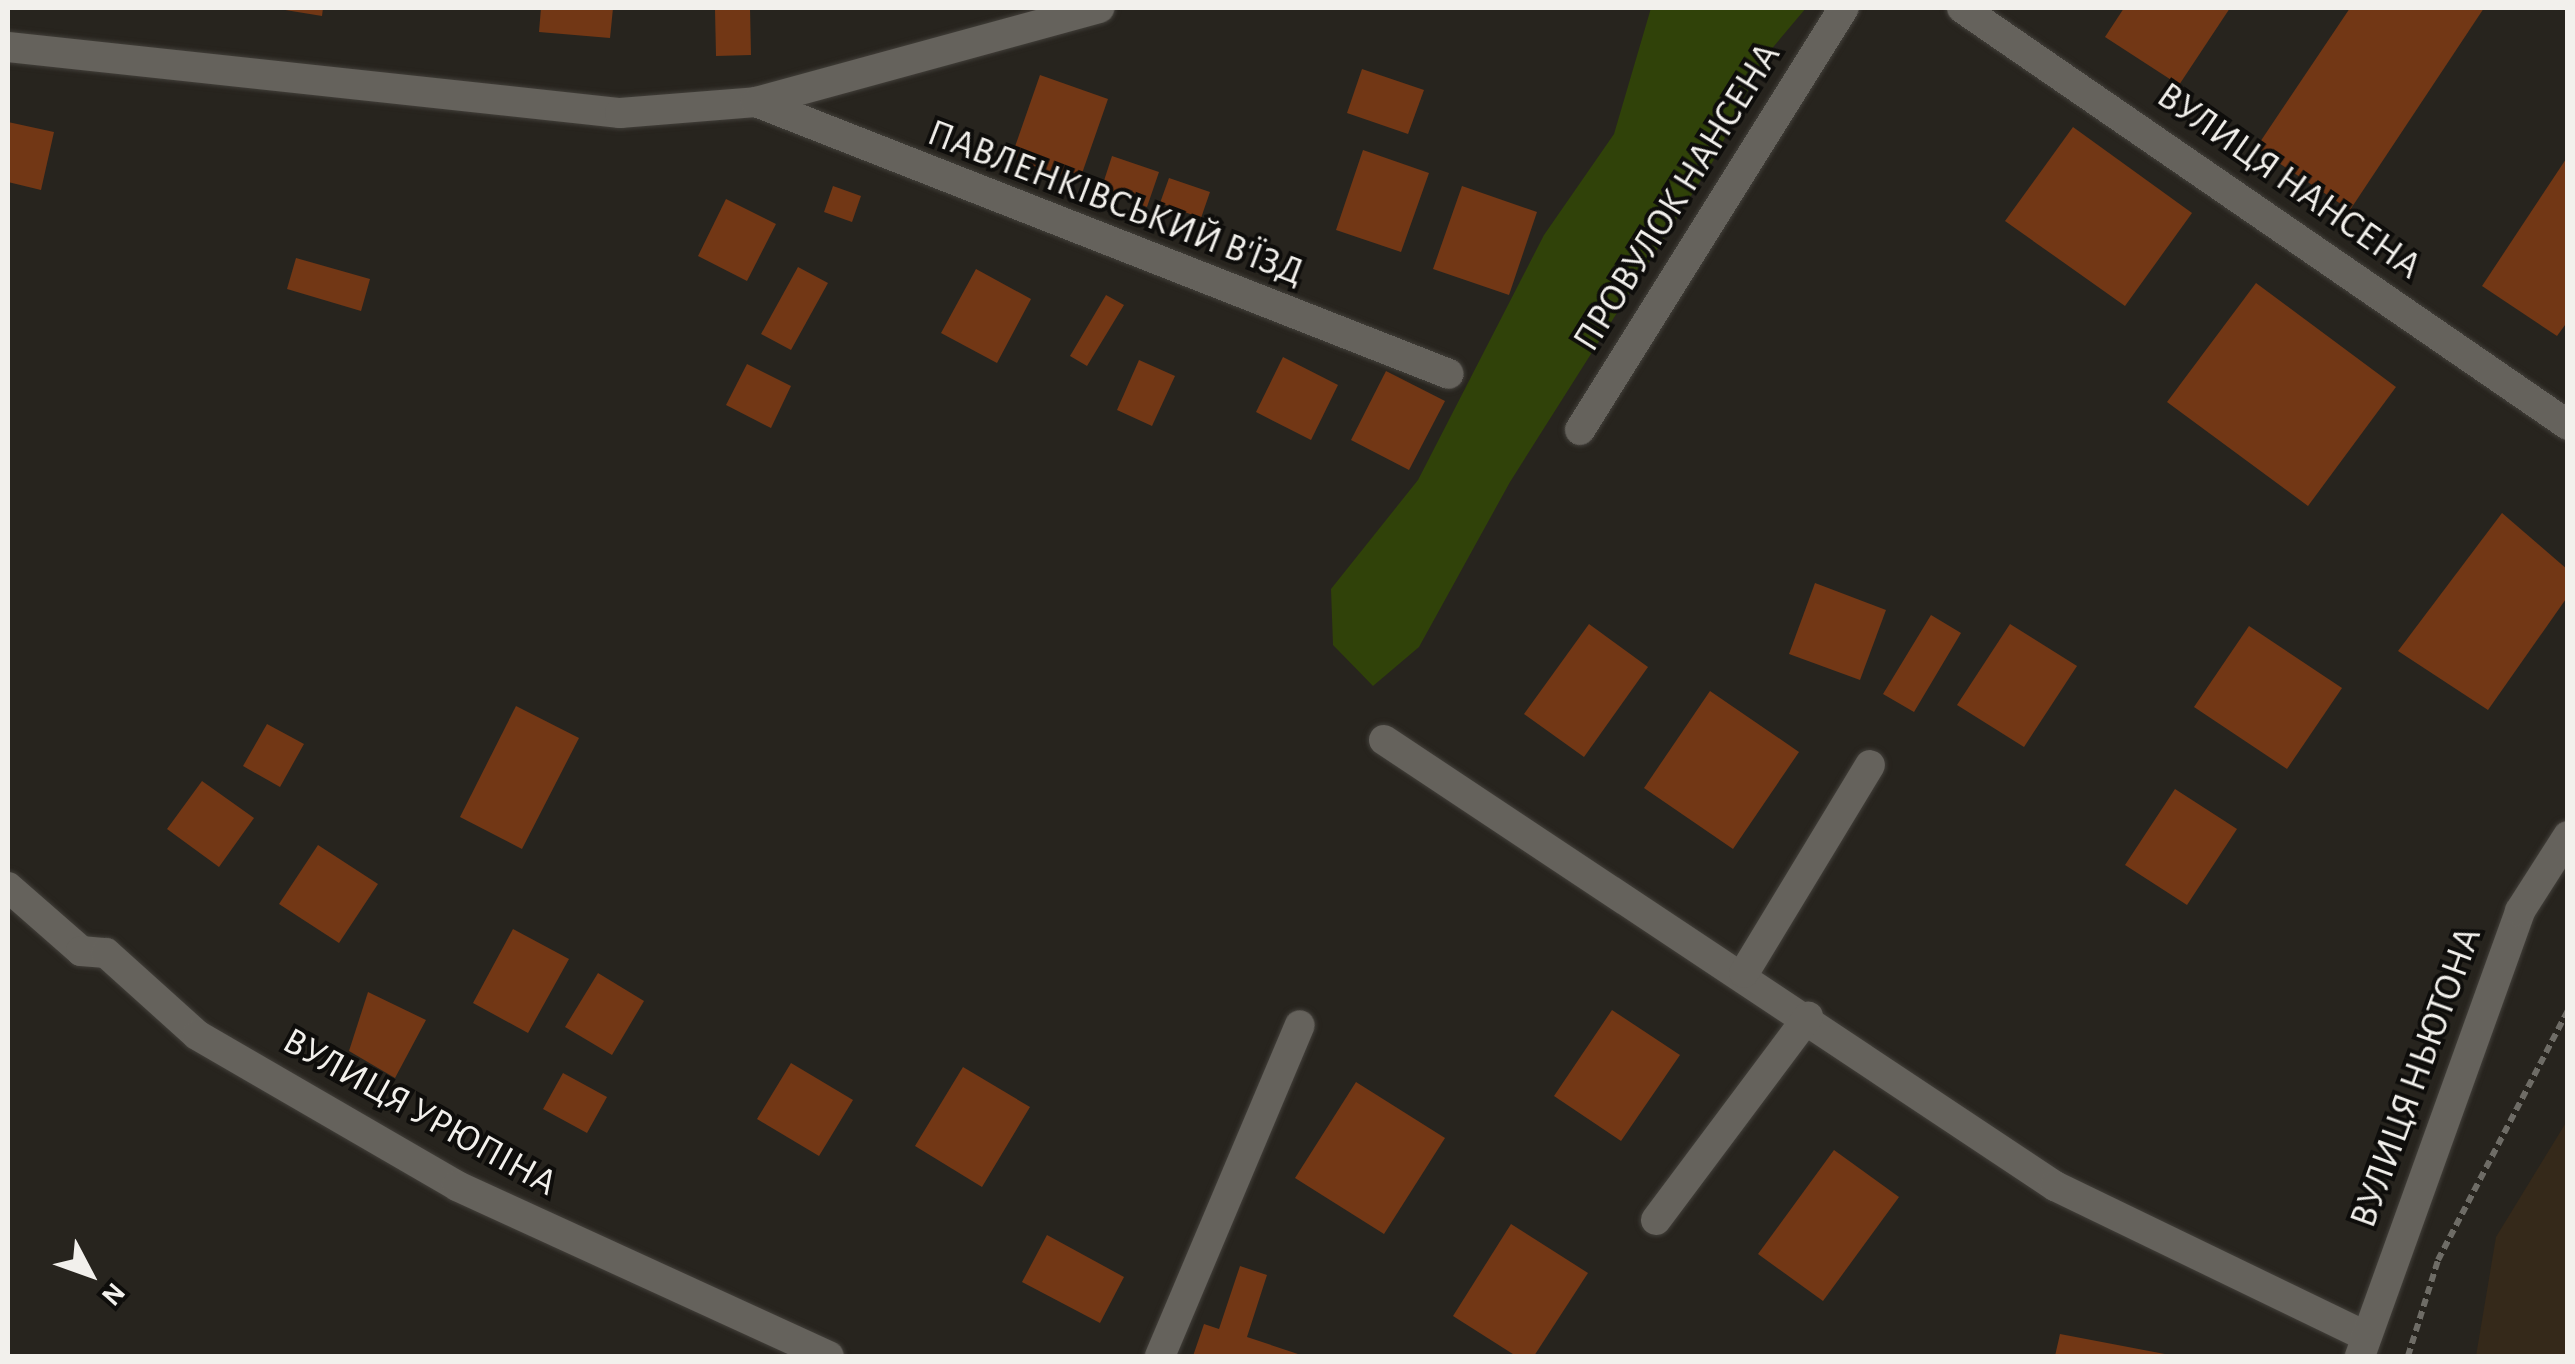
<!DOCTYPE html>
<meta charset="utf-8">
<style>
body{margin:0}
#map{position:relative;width:2575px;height:1364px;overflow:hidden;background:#27241e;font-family:"Alegreya Sans",sans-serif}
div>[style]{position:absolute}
.medical>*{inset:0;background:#35291a}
.green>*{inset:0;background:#304209}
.building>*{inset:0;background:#723715}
.path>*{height:6px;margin-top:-3px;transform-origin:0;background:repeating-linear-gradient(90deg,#6e6c66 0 8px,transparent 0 13px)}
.roads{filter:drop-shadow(0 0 2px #423f3a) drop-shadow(0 0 2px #423f3a)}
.minor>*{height:30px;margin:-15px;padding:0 15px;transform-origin:15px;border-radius:15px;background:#65625c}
span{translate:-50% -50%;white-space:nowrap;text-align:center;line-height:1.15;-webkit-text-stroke:8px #0e0d0b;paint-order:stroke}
.street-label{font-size:38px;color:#f2f0ec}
.frame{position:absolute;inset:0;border:10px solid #f2f0ec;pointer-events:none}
.north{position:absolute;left:40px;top:1224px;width:100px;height:100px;-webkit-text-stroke:8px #0e0d0b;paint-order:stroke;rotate:131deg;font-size:28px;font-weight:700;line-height:40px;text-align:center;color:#f2f0ec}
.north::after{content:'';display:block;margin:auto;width:35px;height:45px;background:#f2f0ec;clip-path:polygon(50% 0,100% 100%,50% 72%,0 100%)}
</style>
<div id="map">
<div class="medical">
<div style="clip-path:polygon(2567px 1121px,2567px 1356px,2476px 1356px,2496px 1237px)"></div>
</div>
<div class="green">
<div style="clip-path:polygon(1651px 8px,1806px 8px,1764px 58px,1715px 158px,1510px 482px,1419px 647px,1373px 686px,1333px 645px,1331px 589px,1418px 480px,1544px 235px,1614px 134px)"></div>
</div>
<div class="building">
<div style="clip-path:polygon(273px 8px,323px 8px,322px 16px)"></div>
<div style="clip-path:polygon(541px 8px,613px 8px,610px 38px,539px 32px)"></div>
<div style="clip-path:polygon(750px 8px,751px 55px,716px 56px,715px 9px)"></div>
<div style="clip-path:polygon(2124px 8px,2230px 8px,2179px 85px,2105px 37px)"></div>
<div style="clip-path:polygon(2350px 8px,2484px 8px,2350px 210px,2256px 148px)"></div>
<div style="clip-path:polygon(1362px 69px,1424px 90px,1408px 134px,1347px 113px)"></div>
<div style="clip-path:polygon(1040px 75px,1108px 99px,1079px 182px,1011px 158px)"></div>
<div style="clip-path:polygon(8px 122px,54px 132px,41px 190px,8px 182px)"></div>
<div style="clip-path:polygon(2073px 127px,2192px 213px,2125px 306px,2005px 221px)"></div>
<div style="clip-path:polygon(1363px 150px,1429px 173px,1401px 252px,1336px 230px)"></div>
<div style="clip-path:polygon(1112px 156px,1159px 172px,1147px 207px,1101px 190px)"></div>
<div style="clip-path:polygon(2568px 156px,2568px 321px,2557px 336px,2482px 286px)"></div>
<div style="clip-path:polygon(1169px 178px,1210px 192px,1201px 218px,1160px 203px)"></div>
<div style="clip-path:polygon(833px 186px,861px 196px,852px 222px,824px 212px)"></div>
<div style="clip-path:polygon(1462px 186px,1537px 212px,1509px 295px,1433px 269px)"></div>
<div style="clip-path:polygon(726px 199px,776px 224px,747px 281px,698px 256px)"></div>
<div style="clip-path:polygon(296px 258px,370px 279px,361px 311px,287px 289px)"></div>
<div style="clip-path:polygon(798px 267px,828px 283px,791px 350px,761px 334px)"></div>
<div style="clip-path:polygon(976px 269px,1031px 299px,997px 363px,941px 333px)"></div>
<div style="clip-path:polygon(2256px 283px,2396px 387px,2308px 506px,2167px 402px)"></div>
<div style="clip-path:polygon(1106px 295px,1124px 305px,1087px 366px,1070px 356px)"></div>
<div style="clip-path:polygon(1283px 357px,1338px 385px,1311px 440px,1256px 412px)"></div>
<div style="clip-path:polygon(1139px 360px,1175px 376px,1152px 426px,1117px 410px)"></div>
<div style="clip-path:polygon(747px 364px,791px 386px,771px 428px,726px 405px)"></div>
<div style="clip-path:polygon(1386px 371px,1445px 401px,1409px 470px,1351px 440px)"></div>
<div style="clip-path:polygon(2502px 513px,2568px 570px,2568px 596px,2488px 710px,2398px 651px)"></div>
<div style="clip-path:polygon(1815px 583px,1886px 610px,1860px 680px,1789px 654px)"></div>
<div style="clip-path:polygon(1931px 615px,1961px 633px,1914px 712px,1883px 694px)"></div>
<div style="clip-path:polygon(1589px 624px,1648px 667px,1584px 757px,1524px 714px)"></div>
<div style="clip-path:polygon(2010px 624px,2077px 666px,2024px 747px,1957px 705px)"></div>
<div style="clip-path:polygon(2249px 626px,2342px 688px,2287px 769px,2194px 707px)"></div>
<div style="clip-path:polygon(1710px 691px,1799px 752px,1733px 849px,1644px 788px)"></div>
<div style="clip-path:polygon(516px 706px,579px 738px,522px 849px,460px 817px)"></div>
<div style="clip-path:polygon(267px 724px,304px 744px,280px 787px,243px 766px)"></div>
<div style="clip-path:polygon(202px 781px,254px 818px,219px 867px,167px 829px)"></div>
<div style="clip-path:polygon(2175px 789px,2237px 829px,2187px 905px,2125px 865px)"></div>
<div style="clip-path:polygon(318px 845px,378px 884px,339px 943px,279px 904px)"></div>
<div style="clip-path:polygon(513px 929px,569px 959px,528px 1033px,473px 1003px)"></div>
<div style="clip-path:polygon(598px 973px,644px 1001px,612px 1055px,565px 1027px)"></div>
<div style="clip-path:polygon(368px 992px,426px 1020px,395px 1078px,349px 1051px)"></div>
<div style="clip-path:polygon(1612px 1010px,1680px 1055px,1621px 1141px,1554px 1096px)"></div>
<div style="clip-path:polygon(791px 1063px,853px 1100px,819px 1156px,757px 1119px)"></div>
<div style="clip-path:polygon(963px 1067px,1030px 1107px,982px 1187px,915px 1146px)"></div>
<div style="clip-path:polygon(563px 1073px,607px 1097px,587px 1133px,543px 1109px)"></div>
<div style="clip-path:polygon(1356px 1082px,1445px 1138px,1384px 1234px,1295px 1178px)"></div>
<div style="clip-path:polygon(1834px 1150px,1899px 1197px,1823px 1301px,1758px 1254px)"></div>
<div style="clip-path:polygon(1511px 1224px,1588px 1273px,1534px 1356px,1516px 1356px,1453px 1316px)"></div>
<div style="clip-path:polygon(1047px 1235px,1124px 1277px,1100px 1323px,1022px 1282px)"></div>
<div style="clip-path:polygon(1240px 1266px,1267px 1275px,1247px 1337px,1304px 1356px,1193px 1356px,1204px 1324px,1219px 1329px)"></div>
<div style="clip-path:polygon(2060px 1334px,2170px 1355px,2169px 1356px,2055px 1356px)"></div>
</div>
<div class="path">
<div style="left:2408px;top:1356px;width:101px;rotate:-72.6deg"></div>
<div style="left:2438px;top:1260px;width:282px;rotate:-62.5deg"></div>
</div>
<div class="roads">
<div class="minor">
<div style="left:1962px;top:8px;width:736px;rotate:34.53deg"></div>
<div style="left:8px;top:47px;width:616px;rotate:6.16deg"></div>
<div style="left:620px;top:113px;width:136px;rotate:-4.6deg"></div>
<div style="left:756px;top:102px;width:356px;rotate:-15.3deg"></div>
<div style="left:756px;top:102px;width:744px;rotate:21.43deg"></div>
<div style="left:1580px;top:430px;width:498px;rotate:-58deg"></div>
<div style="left:1384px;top:740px;width:806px;rotate:33.61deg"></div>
<div style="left:2055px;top:1186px;width:344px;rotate:25.8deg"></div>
<div style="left:8px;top:887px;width:97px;rotate:41.2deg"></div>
<div style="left:81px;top:951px;width:25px;rotate:5deg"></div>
<div style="left:106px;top:953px;width:122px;rotate:42deg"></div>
<div style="left:197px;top:1035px;width:301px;rotate:30.1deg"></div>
<div style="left:457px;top:1186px;width:409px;rotate:24.6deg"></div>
<div style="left:1744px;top:973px;width:243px;rotate:-58.8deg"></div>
<div style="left:1656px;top:1220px;width:254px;rotate:-53.2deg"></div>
<div style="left:1160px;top:1356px;width:359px;rotate:-67.1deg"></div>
<div style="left:2360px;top:1356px;width:473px;rotate:-70.2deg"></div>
<div style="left:2520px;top:911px;width:89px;rotate:-57.4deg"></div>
</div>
</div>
<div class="street-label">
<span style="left:2288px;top:182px;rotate:35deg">ВУЛИЦЯ НАНСЕНА</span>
<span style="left:1678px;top:198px;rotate:-58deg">ПРОВУЛОК НАНСЕНА</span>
<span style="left:1115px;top:204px;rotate:21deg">ПАВЛЕНКІВСЬКИЙ В'ЇЗД</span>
<span style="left:2417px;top:1078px;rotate:-70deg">ВУЛИЦЯ НЬЮТОНА</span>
<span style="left:419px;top:1113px;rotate:29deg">ВУЛИЦЯ УРЮПІНА</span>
</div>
<div class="frame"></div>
<div class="north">N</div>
</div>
